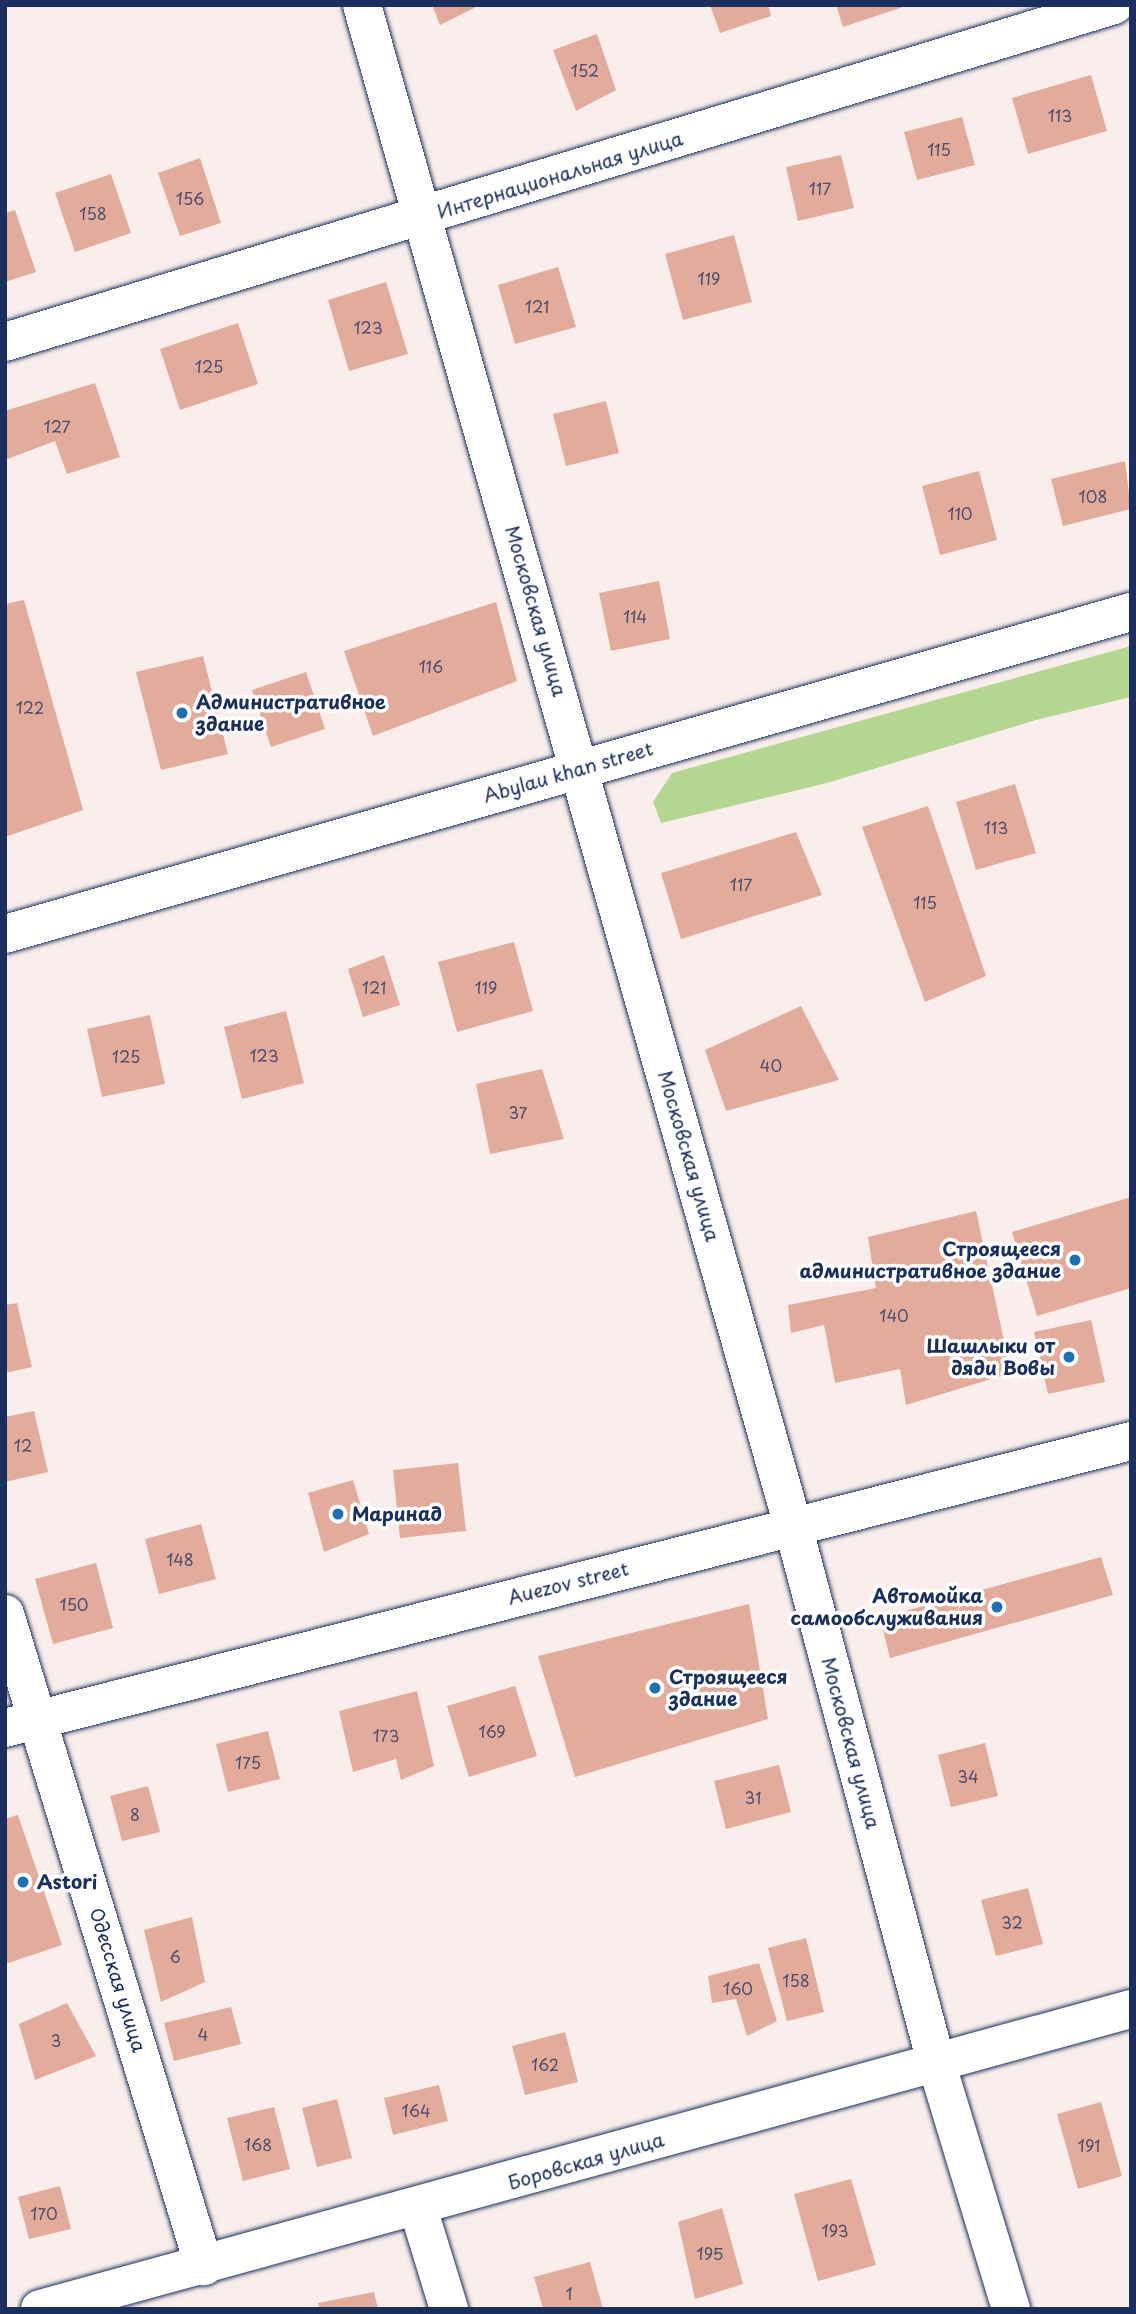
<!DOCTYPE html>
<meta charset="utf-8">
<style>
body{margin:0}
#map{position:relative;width:1136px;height:2314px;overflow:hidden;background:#f9eeeb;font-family:"Playpen Sans",sans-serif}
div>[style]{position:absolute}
.green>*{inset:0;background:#b5d690}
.building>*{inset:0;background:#e3ab9b}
.roads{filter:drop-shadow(0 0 2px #1b2f5e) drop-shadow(0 0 2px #1b2f5e)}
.street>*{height:38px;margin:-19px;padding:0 19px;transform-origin:19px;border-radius:19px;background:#fff}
.secondary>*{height:38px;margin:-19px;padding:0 19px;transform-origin:19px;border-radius:19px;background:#fff}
.dots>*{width:19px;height:19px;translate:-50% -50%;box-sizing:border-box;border:4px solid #fff;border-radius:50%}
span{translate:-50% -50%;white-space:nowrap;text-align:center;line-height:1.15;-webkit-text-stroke:7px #fff;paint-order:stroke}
.number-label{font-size:16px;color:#4d4e6d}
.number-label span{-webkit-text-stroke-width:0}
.street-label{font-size:19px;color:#1b2f5e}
.poi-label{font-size:19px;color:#1b2f5e;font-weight:700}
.left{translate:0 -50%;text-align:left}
.right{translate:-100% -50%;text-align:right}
.frame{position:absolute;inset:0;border:7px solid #1b2f5e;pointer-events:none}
</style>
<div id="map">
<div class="green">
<div style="clip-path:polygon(1131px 646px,1131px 697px,1036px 720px,827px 783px,661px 823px,653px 802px,672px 773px)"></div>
</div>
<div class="building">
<div style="clip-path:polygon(432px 5px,480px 5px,440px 25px)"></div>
<div style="clip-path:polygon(710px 5px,768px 5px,771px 16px,720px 33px)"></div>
<div style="clip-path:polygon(836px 5px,906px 5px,906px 6px,843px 27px)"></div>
<div style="clip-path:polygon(597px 34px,616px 90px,576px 111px,553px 50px)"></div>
<div style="clip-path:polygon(1091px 75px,1107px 131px,1028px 154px,1012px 98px)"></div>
<div style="clip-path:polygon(962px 117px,975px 165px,917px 180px,904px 132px)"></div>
<div style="clip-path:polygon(841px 155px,854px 208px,798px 221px,786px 167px)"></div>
<div style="clip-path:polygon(200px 158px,221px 223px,180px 236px,158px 173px)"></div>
<div style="clip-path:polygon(111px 174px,131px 233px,75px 252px,55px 193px)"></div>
<div style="clip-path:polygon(15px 210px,36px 272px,5px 282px,5px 213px)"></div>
<div style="clip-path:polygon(734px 235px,752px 302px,683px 320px,665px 254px)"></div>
<div style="clip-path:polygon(558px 267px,576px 327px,515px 344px,498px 285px)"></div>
<div style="clip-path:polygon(386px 282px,408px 354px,349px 371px,328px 300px)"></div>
<div style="clip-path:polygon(238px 323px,258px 384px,180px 410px,160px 349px)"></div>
<div style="clip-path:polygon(95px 383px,120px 457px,67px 474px,55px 441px,5px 460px,5px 411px)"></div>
<div style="clip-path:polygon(606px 401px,619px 453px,566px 466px,553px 414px)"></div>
<div style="clip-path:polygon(1125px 461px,1131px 509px,1063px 526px,1051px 479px)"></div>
<div style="clip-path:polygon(979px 471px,997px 540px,940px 555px,922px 486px)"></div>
<div style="clip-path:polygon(659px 581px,670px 639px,611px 651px,599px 593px)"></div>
<div style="clip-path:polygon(24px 600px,83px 810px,5px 837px,5px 604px)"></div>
<div style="clip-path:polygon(496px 602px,517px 681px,373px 736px,344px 651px)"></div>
<div style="clip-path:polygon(203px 656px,228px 754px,161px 770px,136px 672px)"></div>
<div style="clip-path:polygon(306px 672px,325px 729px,271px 747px,252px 690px)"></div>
<div style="clip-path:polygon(1015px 784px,1036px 853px,976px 870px,956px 802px)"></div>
<div style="clip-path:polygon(928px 806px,986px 976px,925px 1002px,862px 827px)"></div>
<div style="clip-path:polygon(796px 832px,822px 895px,681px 939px,661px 873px)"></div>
<div style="clip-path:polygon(514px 942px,533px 1011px,457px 1032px,438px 962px)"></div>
<div style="clip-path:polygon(384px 955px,400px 1005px,363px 1017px,348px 969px)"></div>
<div style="clip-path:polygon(801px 1006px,839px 1080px,726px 1111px,705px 1050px)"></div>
<div style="clip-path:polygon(286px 1011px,304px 1083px,242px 1099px,224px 1027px)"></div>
<div style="clip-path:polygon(150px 1015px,165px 1084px,102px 1097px,87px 1029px)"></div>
<div style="clip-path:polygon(542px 1069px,564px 1139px,490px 1154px,476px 1084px)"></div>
<div style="clip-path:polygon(1131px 1197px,1131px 1288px,1037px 1316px,1012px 1232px)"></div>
<div style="clip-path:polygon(976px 1211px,1011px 1373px,906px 1405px,900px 1369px,835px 1383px,824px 1325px,791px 1333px,788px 1305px,876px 1288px,868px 1237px)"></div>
<div style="clip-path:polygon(17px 1303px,32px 1367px,5px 1373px,5px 1305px)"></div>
<div style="clip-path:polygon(1091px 1320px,1105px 1382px,1048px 1394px,1034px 1332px)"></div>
<div style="clip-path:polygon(34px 1411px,48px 1472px,5px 1482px,5px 1417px)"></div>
<div style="clip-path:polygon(458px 1463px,466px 1531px,400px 1538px,393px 1470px)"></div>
<div style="clip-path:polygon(353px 1480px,369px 1534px,324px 1552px,308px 1493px)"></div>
<div style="clip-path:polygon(201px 1524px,216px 1579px,159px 1594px,145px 1539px)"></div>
<div style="clip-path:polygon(1101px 1557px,1113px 1595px,890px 1658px,880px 1618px)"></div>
<div style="clip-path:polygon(96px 1563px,113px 1628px,53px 1644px,35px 1579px)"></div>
<div style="clip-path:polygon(749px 1604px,768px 1719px,575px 1777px,538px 1656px)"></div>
<div style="clip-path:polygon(515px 1686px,537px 1756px,469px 1777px,447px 1706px)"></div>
<div style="clip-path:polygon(417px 1691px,434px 1766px,401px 1780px,396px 1759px,353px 1772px,339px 1711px)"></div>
<div style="clip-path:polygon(268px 1731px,280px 1779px,228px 1792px,216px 1744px)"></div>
<div style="clip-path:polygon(985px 1743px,998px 1796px,951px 1807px,938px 1755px)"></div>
<div style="clip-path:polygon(779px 1765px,791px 1812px,726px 1829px,714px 1781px)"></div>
<div style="clip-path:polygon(148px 1786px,160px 1832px,122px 1841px,110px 1796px)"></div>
<div style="clip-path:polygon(18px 1815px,62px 1945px,5px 1964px,5px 1819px)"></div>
<div style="clip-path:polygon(1028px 1888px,1043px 1944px,996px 1956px,981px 1900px)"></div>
<div style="clip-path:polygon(192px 1917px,205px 1982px,161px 2002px,144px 1930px)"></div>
<div style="clip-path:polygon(806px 1938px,824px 2012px,787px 2021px,768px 1948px)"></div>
<div style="clip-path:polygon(759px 1963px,777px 2021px,747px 2036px,736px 1999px,712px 2003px,708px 1976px)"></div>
<div style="clip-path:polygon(67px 2003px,96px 2056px,35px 2080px,19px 2024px)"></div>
<div style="clip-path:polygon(231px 2007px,241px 2044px,174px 2061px,164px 2023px)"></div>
<div style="clip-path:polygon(565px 2032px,578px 2082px,525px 2095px,512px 2046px)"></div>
<div style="clip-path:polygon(439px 2085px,448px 2121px,393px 2135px,384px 2098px)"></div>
<div style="clip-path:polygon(337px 2099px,352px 2158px,317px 2167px,302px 2108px)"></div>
<div style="clip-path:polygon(1101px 2102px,1122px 2176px,1078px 2189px,1057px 2114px)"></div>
<div style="clip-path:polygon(274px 2107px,290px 2169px,243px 2181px,227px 2118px)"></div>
<div style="clip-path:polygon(851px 2179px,876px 2265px,818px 2281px,794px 2194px)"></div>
<div style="clip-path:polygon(60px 2186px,71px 2229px,29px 2239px,18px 2197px)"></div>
<div style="clip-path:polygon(722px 2208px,743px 2284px,695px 2299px,678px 2222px)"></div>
<div style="clip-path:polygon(590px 2262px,603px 2309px,543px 2309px,534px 2277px)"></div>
<div style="clip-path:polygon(374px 2292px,378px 2309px,319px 2309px,318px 2303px)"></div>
</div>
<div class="roads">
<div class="street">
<div style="left:362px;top:5px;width:1581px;rotate:74.18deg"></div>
<div style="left:793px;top:1526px;width:555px;rotate:75.06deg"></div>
<div style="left:936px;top:2062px;width:258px;rotate:73.1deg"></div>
<div style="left:5px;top:342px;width:1159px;rotate:-16.9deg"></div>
<div style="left:5px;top:1614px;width:682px;rotate:73.03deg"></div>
<div style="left:418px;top:2208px;width:106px;rotate:72.9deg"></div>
<div style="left:40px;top:2309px;width:1131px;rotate:-15.38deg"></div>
</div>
<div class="secondary">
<div style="left:5px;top:934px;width:1171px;rotate:-15.96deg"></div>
<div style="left:5px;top:1728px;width:1162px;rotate:-14.3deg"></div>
</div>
</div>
<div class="dots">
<div style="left:182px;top:713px;background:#1f6fb2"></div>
<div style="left:1075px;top:1260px;background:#1f6fb2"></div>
<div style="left:1069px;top:1357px;background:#1f6fb2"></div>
<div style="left:338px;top:1514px;background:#1f6fb2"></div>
<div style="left:997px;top:1607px;background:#1f6fb2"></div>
<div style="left:655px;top:1688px;background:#1f6fb2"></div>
<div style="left:23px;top:1882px;background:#1f6fb2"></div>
</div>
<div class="number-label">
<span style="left:585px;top:70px">152</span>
<span style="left:1060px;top:115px">113</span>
<span style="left:939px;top:149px">115</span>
<span style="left:820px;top:188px">117</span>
<span style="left:190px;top:198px">156</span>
<span style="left:93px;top:213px">158</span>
<span style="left:709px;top:278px">119</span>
<span style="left:537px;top:306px">121</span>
<span style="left:368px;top:327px">123</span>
<span style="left:209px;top:366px">125</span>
<span style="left:57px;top:426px">127</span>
<span style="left:1093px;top:496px">108</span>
<span style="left:960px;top:513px">110</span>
<span style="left:635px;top:616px">114</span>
<span style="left:431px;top:666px">116</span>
<span style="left:30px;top:707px">122</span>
<span style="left:996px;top:827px">113</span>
<span style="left:741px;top:884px">117</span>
<span style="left:925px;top:902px">115</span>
<span style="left:374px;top:987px">121</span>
<span style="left:486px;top:987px">119</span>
<span style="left:264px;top:1055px">123</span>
<span style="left:126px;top:1056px">125</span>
<span style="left:771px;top:1065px">40</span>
<span style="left:518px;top:1112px">37</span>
<span style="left:894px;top:1315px">140</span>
<span style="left:23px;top:1445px">12</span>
<span style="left:180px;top:1559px">148</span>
<span style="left:74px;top:1604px">150</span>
<span style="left:492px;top:1731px">169</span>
<span style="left:386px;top:1735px">173</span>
<span style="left:248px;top:1762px">175</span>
<span style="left:968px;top:1776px">34</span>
<span style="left:753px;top:1797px">31</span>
<span style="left:135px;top:1814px">8</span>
<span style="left:1012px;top:1922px">32</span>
<span style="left:175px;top:1956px">6</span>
<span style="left:796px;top:1980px">158</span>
<span style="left:738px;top:1988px">160</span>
<span style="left:203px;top:2034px">4</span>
<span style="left:56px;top:2040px">3</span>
<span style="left:545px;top:2064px">162</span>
<span style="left:416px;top:2110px">164</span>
<span style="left:258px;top:2144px">168</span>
<span style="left:1089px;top:2145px">191</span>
<span style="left:44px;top:2213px">170</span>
<span style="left:835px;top:2230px">193</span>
<span style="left:710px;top:2253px">195</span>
<span style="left:569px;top:2293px">1</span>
</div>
<div class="street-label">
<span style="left:560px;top:175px;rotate:-17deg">Интернациональная улица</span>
<span style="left:536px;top:611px;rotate:74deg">Московская улица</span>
<span style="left:568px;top:772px;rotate:-16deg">Abylau khan street</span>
<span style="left:689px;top:1156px;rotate:74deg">Московская улица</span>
<span style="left:568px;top:1583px;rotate:-14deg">Auezov street</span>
<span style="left:851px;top:1743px;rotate:75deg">Московская улица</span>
<span style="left:118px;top:1980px;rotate:73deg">Одесская улица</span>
<span style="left:586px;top:2161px;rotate:-16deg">Боровская улица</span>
</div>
<div class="poi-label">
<span class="left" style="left:196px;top:713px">Административное<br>здание</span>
<span class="right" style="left:1061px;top:1260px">Строящееся<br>административное здание</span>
<span class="right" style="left:1055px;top:1357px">Шашлыки от<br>дяди Вовы</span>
<span class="left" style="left:352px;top:1514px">Маринад</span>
<span class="right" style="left:983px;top:1607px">Автомойка<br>самообслуживания</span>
<span class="left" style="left:669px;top:1688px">Строящееся<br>здание</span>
<span class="left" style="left:37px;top:1882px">Astori</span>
</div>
<div class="frame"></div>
</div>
